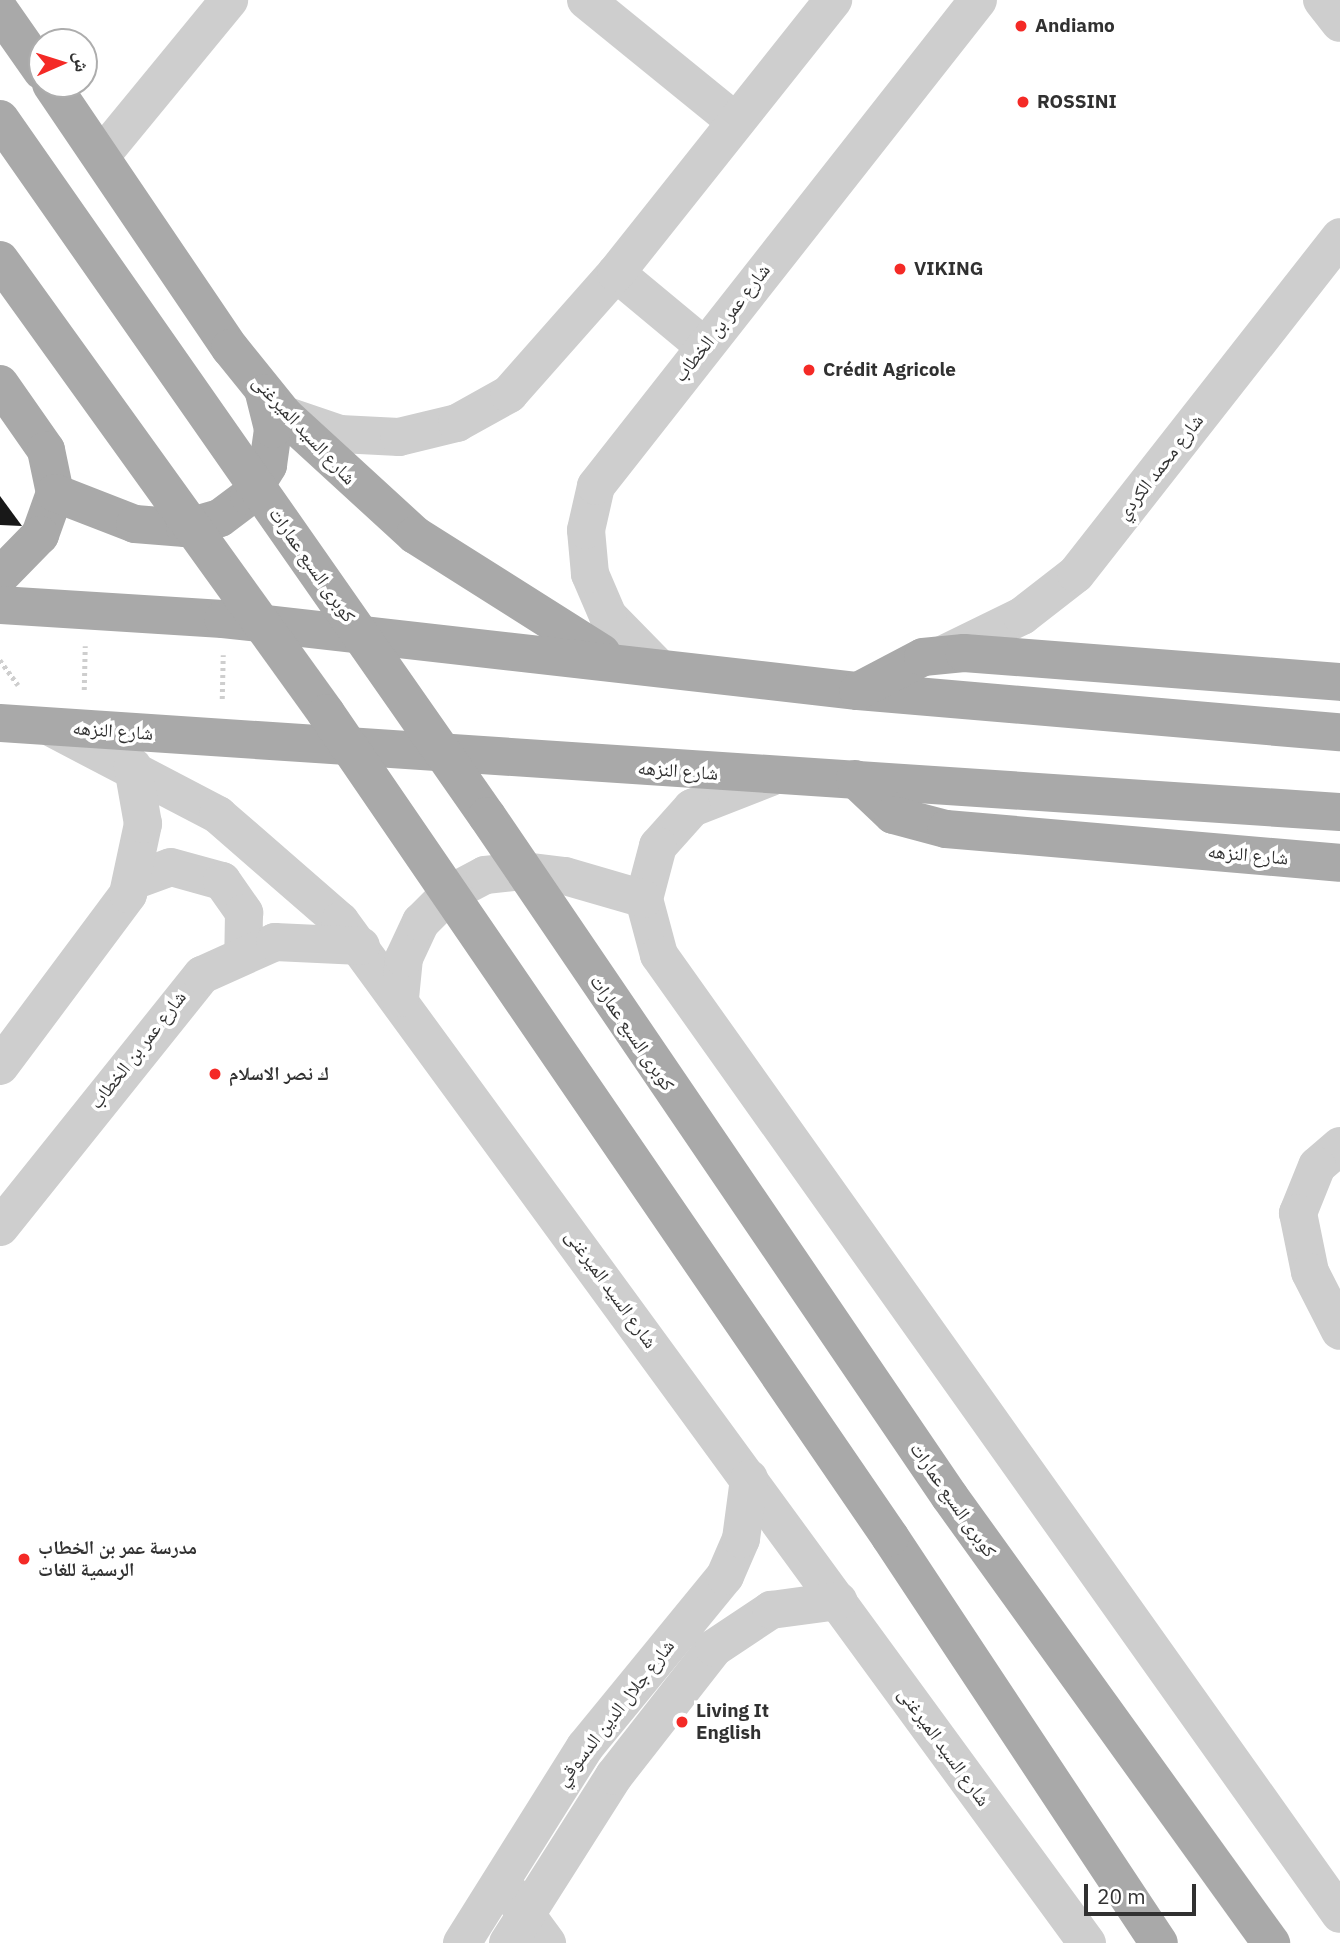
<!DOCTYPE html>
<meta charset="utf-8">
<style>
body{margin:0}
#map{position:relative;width:1340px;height:1943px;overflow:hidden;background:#fff;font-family:"IBM Plex Sans","Noto Naskh Arabic",sans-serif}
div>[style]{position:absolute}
.building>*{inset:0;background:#181818}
.path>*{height:4.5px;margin-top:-2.25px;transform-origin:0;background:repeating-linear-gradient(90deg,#cecece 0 3.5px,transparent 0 7px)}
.minor>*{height:38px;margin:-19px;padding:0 19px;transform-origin:19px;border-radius:19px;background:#cecece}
.major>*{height:38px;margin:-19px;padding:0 19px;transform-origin:19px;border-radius:19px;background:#a9a9a9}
.major-bridge>*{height:38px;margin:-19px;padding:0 19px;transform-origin:19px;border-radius:19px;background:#a9a9a9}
.dots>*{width:19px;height:19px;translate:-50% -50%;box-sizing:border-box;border:4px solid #fff;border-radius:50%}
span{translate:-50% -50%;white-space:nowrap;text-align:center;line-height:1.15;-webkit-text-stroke:7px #fff;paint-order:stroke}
.poi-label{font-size:19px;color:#313131;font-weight:700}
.left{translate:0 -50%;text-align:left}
.street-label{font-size:19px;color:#313131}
.north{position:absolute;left:28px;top:28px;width:70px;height:70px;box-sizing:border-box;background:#fff;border:2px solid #adadad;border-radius:50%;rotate:87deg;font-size:19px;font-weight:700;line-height:28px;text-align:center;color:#313131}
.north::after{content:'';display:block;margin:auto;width:24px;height:32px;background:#f42a26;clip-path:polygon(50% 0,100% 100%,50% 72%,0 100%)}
.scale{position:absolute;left:1084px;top:1884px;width:112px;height:32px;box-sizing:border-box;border:4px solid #313131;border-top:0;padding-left:9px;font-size:21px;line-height:24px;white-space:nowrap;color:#313131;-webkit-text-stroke:5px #fff;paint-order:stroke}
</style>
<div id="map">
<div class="building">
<div style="clip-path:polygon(0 496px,22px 526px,0 525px)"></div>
</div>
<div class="path">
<div style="left:0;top:660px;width:31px;rotate:54deg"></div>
<div style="left:84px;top:690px;width:44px;rotate:-88.7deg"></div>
<div style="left:222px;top:699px;width:44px;rotate:-88.7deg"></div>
</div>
<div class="minor">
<div style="left:586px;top:0;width:193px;rotate:39.1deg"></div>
<div style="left:1322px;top:0;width:29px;rotate:52deg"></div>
<div style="left:101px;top:156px;width:202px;rotate:-50.6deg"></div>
<div style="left:616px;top:273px;width:114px;rotate:39.7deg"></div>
<div style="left:284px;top:415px;width:59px;rotate:18.7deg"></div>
<div style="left:340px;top:434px;width:59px;rotate:2.9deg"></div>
<div style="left:399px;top:437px;width:60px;rotate:-13.6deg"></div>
<div style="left:457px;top:423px;width:60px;rotate:-29.1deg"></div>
<div style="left:509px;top:394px;width:162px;rotate:-48.5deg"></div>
<div style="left:616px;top:273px;width:349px;rotate:-51.5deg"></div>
<div style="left:944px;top:654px;width:87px;rotate:-26deg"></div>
<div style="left:1022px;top:616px;width:68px;rotate:-37.9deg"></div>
<div style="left:1076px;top:574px;width:428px;rotate:-51.9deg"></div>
<div style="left:657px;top:666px;width:70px;rotate:-134.4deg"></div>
<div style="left:608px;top:616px;width:46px;rotate:-113.2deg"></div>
<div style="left:590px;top:574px;width:44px;rotate:-95.2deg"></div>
<div style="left:586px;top:530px;width:45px;rotate:-77.2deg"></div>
<div style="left:596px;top:486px;width:618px;rotate:-51.83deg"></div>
<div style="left:50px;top:727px;width:190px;rotate:27.6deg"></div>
<div style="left:218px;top:815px;width:162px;rotate:41deg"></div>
<div style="left:340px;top:921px;width:1266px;rotate:53.84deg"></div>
<div style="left:771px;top:777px;width:85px;rotate:158.6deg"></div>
<div style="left:692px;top:808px;width:51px;rotate:131.8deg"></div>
<div style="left:658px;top:846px;width:55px;rotate:104.8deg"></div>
<div style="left:644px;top:899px;width:58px;rotate:75deg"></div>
<div style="left:659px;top:955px;width:1176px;rotate:54.62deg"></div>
<div style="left:133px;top:881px;width:40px;rotate:-20.2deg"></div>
<div style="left:171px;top:867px;width:53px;rotate:15.4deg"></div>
<div style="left:222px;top:881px;width:39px;rotate:55deg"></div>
<div style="left:244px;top:913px;width:39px;rotate:91deg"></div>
<div style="left:400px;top:998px;width:40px;rotate:-84.3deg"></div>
<div style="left:404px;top:958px;width:40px;rotate:-65deg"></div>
<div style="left:421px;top:922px;width:40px;rotate:-45deg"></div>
<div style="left:449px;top:894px;width:41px;rotate:-27.8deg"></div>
<div style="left:485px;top:875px;width:39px;rotate:-6deg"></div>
<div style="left:524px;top:871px;width:41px;rotate:7deg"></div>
<div style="left:565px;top:876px;width:82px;rotate:16.2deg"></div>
<div style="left:0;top:1066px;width:214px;rotate:-53.3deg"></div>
<div style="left:128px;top:894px;width:72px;rotate:-77.9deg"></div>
<div style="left:143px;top:824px;width:58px;rotate:-100deg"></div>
<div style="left:1340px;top:1146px;width:30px;rotate:139deg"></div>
<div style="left:1317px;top:1166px;width:51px;rotate:112deg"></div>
<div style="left:1298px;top:1213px;width:60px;rotate:78.5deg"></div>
<div style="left:1310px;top:1272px;width:66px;rotate:63deg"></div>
<div style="left:0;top:1227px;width:323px;rotate:-51.3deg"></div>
<div style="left:202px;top:975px;width:80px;rotate:-24.3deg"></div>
<div style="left:275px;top:942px;width:86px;rotate:2.7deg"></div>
<div style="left:511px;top:1894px;width:61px;rotate:53.7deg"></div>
<div style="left:462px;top:1943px;width:231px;rotate:-57.9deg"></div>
<div style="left:585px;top:1747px;width:221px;rotate:-50.7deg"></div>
<div style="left:725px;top:1576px;width:40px;rotate:-66.6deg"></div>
<div style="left:741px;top:1539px;width:61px;rotate:-82.4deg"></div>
<div style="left:508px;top:1943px;width:198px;rotate:-57.6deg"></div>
<div style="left:614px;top:1776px;width:162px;rotate:-52deg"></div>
<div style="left:714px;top:1648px;width:69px;rotate:-33.7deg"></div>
<div style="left:771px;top:1610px;width:68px;rotate:-7.7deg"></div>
</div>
<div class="major">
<div style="left:0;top:11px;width:73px;rotate:55deg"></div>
<div style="left:51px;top:84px;width:319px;rotate:55.9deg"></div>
<div style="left:230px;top:348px;width:86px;rotate:51.1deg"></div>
<div style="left:284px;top:415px;width:178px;rotate:42.5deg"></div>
<div style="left:415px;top:535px;width:221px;rotate:32.3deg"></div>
<div style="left:0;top:384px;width:80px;rotate:55.1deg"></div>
<div style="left:46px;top:450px;width:44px;rotate:78.2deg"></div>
<div style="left:55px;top:493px;width:45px;rotate:109.7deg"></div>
<div style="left:40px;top:535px;width:57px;rotate:134.3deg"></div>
<div style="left:55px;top:493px;width:86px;rotate:21.2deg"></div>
<div style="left:135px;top:524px;width:50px;rotate:4.6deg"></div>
<div style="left:185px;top:528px;width:36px;rotate:-16deg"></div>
<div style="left:220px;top:518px;width:36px;rotate:-37deg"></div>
<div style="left:249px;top:496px;width:36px;rotate:-58deg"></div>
<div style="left:268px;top:465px;width:36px;rotate:-82deg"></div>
<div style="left:273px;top:429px;width:37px;rotate:-104deg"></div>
<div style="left:0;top:605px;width:223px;rotate:3.6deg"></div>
<div style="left:223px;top:619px;width:639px;rotate:6.47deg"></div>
<div style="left:858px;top:691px;width:484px;rotate:4.9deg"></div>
<div style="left:858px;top:691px;width:73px;rotate:-27.6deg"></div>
<div style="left:923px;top:657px;width:41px;rotate:-5.6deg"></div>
<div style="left:964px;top:653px;width:377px;rotate:4.4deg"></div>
<div style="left:0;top:723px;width:1343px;rotate:3.8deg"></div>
<div style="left:855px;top:779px;width:52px;rotate:43.5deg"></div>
<div style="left:893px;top:815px;width:55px;rotate:14.8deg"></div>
<div style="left:946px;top:829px;width:395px;rotate:4.9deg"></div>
<div style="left:950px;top:1497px;width:550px;rotate:54.26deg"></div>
<div style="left:890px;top:1537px;width:487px;rotate:56.5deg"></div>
</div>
<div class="major-bridge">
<div style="left:0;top:119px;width:850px;rotate:55.06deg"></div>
<div style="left:487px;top:816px;width:823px;rotate:55.79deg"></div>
<div style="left:0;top:260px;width:558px;rotate:54.26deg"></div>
<div style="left:326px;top:713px;width:999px;rotate:55.61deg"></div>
</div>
<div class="dots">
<div style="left:1021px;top:26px;background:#f42a26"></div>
<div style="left:1023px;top:102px;background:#f42a26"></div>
<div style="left:900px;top:269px;background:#f42a26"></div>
<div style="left:809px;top:370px;background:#f42a26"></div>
<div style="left:215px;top:1074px;background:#f42a26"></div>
<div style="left:24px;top:1559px;background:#f42a26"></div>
<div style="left:682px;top:1722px;background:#f42a26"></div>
</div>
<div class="poi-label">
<span class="left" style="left:1035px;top:26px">Andiamo</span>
<span class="left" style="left:1037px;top:102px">ROSSINI</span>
<span class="left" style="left:914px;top:269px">VIKING</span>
<span class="left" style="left:823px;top:370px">Crédit Agricole</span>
<span class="left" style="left:229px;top:1074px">ك نصر الاسلام</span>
<span class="left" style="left:38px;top:1559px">مدرسة عمر بن الخطاب<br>الرسمية للغات</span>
<span class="left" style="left:696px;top:1722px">Living It<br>English</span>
</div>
<div class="street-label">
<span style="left:722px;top:323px;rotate:-52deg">شارع عمر بن الخطاب</span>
<span style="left:304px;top:430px;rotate:47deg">شارع السيد الميرغنى</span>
<span style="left:1160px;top:467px;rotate:-52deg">شارع محمد الكردي</span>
<span style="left:312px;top:565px;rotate:55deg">كوبرى السبع عمارات</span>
<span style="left:113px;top:731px;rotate:4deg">شارع النزهه</span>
<span style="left:678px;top:771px;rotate:4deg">شارع النزهه</span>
<span style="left:1248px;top:855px;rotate:5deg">شارع النزهه</span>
<span style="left:632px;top:1033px;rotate:56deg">كوبرى السبع عمارات</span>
<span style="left:138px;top:1050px;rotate:-52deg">شارع عمر بن الخطاب</span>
<span style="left:611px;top:1289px;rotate:54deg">شارع السيد الميرغنى</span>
<span style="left:953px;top:1500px;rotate:55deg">كوبرى السبع عمارات</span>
<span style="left:615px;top:1713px;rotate:-52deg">شارع جلال الدين الدسوقي</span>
<span style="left:944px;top:1747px;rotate:54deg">شارع السيد الميرغنى</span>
</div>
<div class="north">ش</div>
<div class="scale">20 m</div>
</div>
